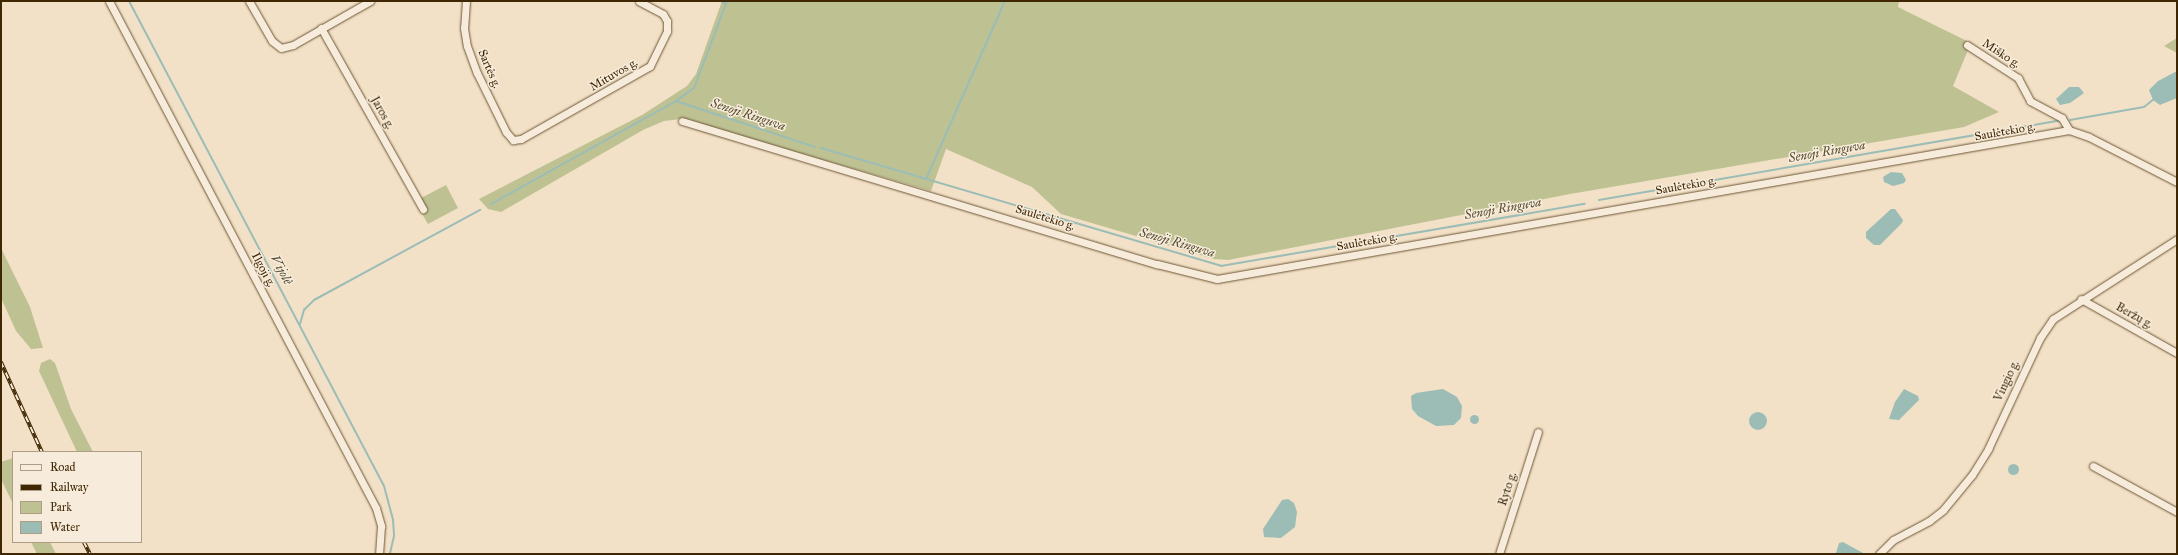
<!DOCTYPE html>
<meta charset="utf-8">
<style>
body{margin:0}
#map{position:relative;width:2178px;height:555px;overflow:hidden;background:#f3e1c7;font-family:"IM FELL Great Primer",serif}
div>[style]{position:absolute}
.green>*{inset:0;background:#bec293}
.water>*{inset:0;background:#9bbdb6}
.round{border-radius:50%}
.stream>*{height:2px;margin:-1px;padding:0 1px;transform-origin:1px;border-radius:1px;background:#9bbdb6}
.roads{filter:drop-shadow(0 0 1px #6c5635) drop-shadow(0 0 1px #6c5635)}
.street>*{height:7px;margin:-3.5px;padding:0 3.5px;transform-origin:3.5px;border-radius:3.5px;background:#f7ecdb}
.rail>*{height:3.5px;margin-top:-1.75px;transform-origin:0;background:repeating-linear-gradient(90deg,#f7ecdb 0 6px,#3f2704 0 12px);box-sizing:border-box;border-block:1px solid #3f2704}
span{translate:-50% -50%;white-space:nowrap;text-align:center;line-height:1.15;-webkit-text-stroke:3px #f7ecdb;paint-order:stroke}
.street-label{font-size:12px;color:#3f2704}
.water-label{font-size:13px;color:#564c30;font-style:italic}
.frame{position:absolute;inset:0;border:2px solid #3f2704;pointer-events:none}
.legend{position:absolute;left:12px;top:451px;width:130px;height:92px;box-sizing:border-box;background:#f7ecdb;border:1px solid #ad9d85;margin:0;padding:5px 7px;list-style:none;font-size:12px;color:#3f2704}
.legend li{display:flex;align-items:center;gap:8px;height:20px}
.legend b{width:20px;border:1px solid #ad9d85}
</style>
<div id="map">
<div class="green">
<div style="clip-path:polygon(722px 1px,1899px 1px,1898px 7px,1971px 43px,1953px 86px,1999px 112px,1964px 127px,1570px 194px,1228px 260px,1214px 259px,1061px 214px,1032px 187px,946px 149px,931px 191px,681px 119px,664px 121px,643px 130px,501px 212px,488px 209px,479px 199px,642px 115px,687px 86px,696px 74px)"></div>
<div style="clip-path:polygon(2177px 38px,2177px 53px,2164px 46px)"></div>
<div style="clip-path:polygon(446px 185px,458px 208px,428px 224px,421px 212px,427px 209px,421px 198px)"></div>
<div style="clip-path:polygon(1px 248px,30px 307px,43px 348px,31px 349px,16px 331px,1px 298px)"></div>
<div style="clip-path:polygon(50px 359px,55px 363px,71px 409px,93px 452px,77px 452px,39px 371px,41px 363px)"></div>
<div style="clip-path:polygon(13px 458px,13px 504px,1px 479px,1px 462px)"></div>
<div style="clip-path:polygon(31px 542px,50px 542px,56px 554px,37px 554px)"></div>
</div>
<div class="water">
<div style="clip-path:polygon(2177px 71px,2177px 98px,2160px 105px,2153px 100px,2149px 90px,2158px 81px)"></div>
<div style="clip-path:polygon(2069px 87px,2079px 87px,2084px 93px,2070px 103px,2060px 105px,2056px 99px)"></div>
<div style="clip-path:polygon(1891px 172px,1902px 173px,1906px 180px,1904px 183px,1893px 186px,1884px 182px,1883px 177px)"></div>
<div style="clip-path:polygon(1891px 209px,1895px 209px,1903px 220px,1902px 223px,1880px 245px,1874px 245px,1866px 238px,1866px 232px)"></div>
<div style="clip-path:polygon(1443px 389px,1457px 397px,1462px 406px,1461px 418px,1454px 425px,1436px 426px,1418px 416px,1412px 409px,1411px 396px,1416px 393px)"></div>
<div style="clip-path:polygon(1904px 389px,1918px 396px,1919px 400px,1899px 420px,1889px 419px,1895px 402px)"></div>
<div class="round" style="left:1749px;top:412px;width:18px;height:18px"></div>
<div class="round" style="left:1469.5px;top:414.5px;width:9px;height:9px"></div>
<div class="round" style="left:2007.5px;top:463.5px;width:11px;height:11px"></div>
<div style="clip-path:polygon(1288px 499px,1294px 503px,1297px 512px,1295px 527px,1281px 538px,1264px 537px,1263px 529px,1282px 500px)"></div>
<div style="clip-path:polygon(1843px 542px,1863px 553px,1864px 554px,1836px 553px,1839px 543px)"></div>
</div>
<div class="stream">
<div style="left:129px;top:1px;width:548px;rotate:62.27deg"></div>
<div style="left:384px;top:486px;width:35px;rotate:75deg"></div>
<div style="left:393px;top:520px;width:16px;rotate:86deg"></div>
<div style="left:394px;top:536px;width:18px;rotate:103deg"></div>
<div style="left:721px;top:1px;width:6px;rotate:31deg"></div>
<div style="left:676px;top:101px;width:146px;rotate:18.3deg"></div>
<div style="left:2070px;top:120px;width:75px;rotate:-10deg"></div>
<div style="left:2144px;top:107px;width:14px;rotate:-39deg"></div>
<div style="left:821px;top:148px;width:417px;rotate:16.4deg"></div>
<div style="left:1221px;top:266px;width:369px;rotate:-9.7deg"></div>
<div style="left:926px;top:179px;width:195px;rotate:-66.1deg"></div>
<div style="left:1599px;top:200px;width:466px;rotate:-9.8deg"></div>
<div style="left:491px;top:204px;width:212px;rotate:-29.1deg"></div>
<div style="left:676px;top:101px;width:22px;rotate:-36deg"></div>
<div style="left:694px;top:88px;width:93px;rotate:-69.2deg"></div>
<div style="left:300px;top:324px;width:15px;rotate:-74deg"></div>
<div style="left:304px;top:310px;width:14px;rotate:-45deg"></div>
<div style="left:314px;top:300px;width:189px;rotate:-28.5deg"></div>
</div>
<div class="roads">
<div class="street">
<div style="left:109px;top:1px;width:573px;rotate:62.23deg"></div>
<div style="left:376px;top:508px;width:19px;rotate:74deg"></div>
<div style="left:381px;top:526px;width:28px;rotate:94deg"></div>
<div style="left:249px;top:1px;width:46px;rotate:60.1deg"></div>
<div style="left:272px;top:41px;width:11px;rotate:38deg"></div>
<div style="left:281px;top:48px;width:12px;rotate:-14deg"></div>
<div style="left:293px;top:45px;width:89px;rotate:-29.7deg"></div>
<div style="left:466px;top:1px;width:27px;rotate:94deg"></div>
<div style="left:464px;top:28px;width:18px;rotate:81deg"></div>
<div style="left:467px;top:46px;width:29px;rotate:70deg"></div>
<div style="left:477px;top:73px;width:66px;rotate:63.8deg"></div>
<div style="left:506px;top:132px;width:11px;rotate:49deg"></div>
<div style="left:513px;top:140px;width:8px;rotate:-7deg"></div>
<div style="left:521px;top:139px;width:148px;rotate:-29.5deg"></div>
<div style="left:650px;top:66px;width:39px;rotate:-64deg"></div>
<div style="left:667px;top:31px;width:10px;rotate:-90deg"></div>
<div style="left:667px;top:21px;width:8px;rotate:-120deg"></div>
<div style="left:663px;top:14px;width:27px;rotate:-152deg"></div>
<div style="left:321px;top:28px;width:208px;rotate:60.6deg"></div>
<div style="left:1967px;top:45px;width:61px;rotate:32.9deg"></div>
<div style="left:2018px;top:78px;width:26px;rotate:62deg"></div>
<div style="left:2030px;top:101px;width:36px;rotate:28deg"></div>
<div style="left:2062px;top:118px;width:14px;rotate:60deg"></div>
<div style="left:682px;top:121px;width:496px;rotate:16.8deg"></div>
<div style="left:1157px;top:264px;width:62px;rotate:14deg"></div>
<div style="left:1217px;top:279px;width:865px;rotate:-9.92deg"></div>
<div style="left:2069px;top:130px;width:21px;rotate:19deg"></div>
<div style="left:2089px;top:137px;width:99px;rotate:27.1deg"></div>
<div style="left:2081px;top:299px;width:110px;rotate:29.4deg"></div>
<div style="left:2093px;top:466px;width:96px;rotate:28.7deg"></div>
<div style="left:1499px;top:554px;width:128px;rotate:-72.3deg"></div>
<div style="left:1879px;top:554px;width:20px;rotate:-45deg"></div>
<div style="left:1893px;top:540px;width:41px;rotate:-27.8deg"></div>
<div style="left:1929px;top:521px;width:18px;rotate:-38deg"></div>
<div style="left:1943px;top:510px;width:45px;rotate:-50.4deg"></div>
<div style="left:1972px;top:475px;width:31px;rotate:-58deg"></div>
<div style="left:1988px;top:449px;width:123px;rotate:-64.9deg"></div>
<div style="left:2040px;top:338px;width:23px;rotate:-56deg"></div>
<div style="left:2053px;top:319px;width:148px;rotate:-32.8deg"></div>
</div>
</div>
<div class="rail">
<div style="left:1px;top:362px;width:99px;rotate:65.5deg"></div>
<div style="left:84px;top:542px;width:13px;rotate:63deg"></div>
</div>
<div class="street-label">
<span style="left:2001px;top:54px;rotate:33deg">Miško g.</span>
<span style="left:489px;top:69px;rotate:67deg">Sartės g.</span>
<span style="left:614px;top:75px;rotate:-30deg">Mituvos g.</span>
<span style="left:382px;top:113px;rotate:61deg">Jaros g.</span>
<span style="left:2005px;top:132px;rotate:-10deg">Saulėtekio g.</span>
<span style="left:1686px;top:186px;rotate:-10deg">Saulėtekio g.</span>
<span style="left:1045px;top:218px;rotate:17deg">Saulėtekio g.</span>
<span style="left:1367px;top:242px;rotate:-10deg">Saulėtekio g.</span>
<span style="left:263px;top:270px;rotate:62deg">Ilgoji g.</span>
<span style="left:2134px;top:316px;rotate:29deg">Beržų g.</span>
<span style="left:2007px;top:381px;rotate:-65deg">Vingio g.</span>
<span style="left:1508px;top:489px;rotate:-72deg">Ryto g.</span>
</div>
<div class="water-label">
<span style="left:748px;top:115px;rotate:18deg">Senoji Ringuva</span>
<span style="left:1827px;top:152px;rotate:-10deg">Senoji Ringuva</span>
<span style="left:1503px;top:209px;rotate:-10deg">Senoji Ringuva</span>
<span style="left:1177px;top:243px;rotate:16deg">Senoji Ringuva</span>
<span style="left:281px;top:270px;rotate:62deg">Vijolė</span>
</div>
<div class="frame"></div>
<ul class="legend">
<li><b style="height:5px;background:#f7ecdb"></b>Road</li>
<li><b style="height:5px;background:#3f2704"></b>Railway</li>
<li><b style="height:11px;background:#bec293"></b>Park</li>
<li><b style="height:11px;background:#9bbdb6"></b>Water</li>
</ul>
</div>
